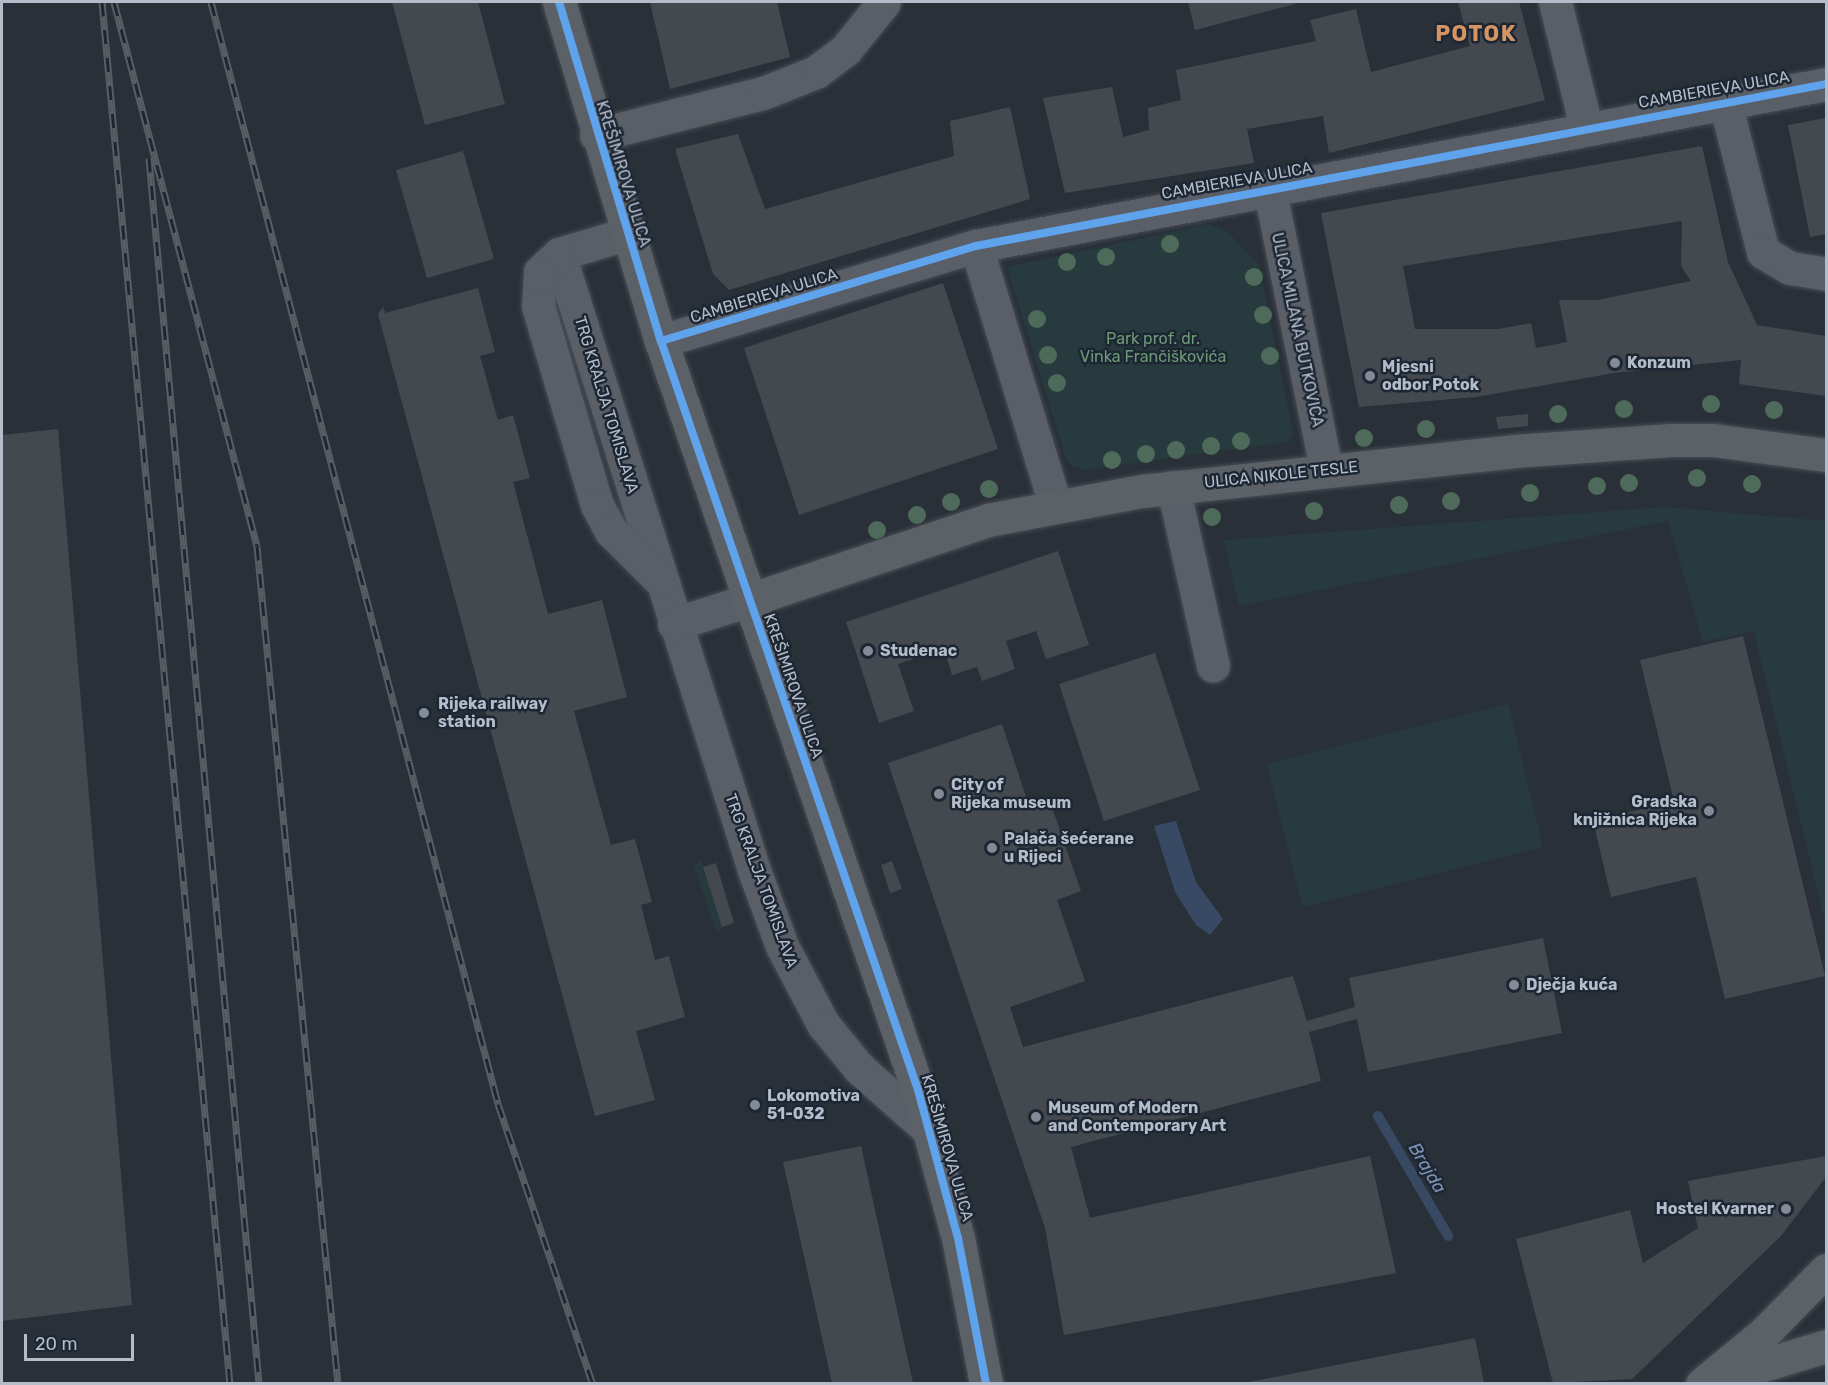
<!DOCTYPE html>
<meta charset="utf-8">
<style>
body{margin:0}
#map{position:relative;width:1828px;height:1385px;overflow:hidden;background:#2a3038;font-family:Rubik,sans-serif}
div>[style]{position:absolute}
.green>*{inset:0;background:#273a3e}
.water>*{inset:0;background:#384963}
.stream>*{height:10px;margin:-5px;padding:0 5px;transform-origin:5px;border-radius:5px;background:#384963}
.building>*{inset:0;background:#444950}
.roads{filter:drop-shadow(0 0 2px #484c53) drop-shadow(0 0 2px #484c53)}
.minor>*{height:33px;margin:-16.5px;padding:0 16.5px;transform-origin:16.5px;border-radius:16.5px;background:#5a5e66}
.major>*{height:33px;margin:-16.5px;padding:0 16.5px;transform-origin:16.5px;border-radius:16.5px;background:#5c6168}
.rail>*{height:7px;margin-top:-3.5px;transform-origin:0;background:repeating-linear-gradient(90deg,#1d2633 0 14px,#595d64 0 28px);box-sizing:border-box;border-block:2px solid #595d64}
.cycleway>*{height:8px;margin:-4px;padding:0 4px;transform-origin:4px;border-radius:4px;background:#60a3ed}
.trees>*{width:18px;height:18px;margin:-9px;border-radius:50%;background:#4e6a5a}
.dots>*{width:16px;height:16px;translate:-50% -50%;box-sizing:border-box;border:3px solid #1d2633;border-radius:50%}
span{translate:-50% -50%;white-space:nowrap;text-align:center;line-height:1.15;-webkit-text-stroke:5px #1d2633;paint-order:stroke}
.street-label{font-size:16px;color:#b4bcc9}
.park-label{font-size:16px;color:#6b9a76}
.poi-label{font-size:16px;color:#b4bcc9;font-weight:700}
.left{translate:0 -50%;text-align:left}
.right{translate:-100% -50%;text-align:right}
.water-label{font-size:18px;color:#7c92b1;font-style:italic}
.district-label{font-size:22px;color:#d59563;font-weight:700;letter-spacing:1.5px}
.frame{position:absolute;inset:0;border:3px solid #b4bcc9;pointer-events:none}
.scale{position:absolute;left:24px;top:1334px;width:110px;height:27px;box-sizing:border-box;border:3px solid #b4bcc9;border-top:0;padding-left:8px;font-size:18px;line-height:21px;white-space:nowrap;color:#b4bcc9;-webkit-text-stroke:4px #1d2633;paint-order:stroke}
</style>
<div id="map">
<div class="green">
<div style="clip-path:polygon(1209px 224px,1228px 232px,1259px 266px,1293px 433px,1287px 442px,1084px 470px,1073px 466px,1066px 459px,1007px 267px)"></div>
<div style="clip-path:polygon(1665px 507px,1826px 521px,1826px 926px,1754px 631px,1703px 642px,1668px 521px,1239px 606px,1224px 540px)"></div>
<div style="clip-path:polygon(1508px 704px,1543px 847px,1303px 907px,1267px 764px)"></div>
<div style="clip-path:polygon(701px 860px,722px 927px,717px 933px,694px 866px)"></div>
</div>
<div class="water">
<div style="clip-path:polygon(1176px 821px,1196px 882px,1223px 919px,1210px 935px,1196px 925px,1175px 892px,1154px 826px)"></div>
</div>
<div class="stream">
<div style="left:1378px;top:1116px;width:139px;rotate:59.7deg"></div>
</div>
<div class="building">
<div style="clip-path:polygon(392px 2px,478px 2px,505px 104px,425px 125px)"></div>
<div style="clip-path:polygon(650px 2px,777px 2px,790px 57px,670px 89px)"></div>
<div style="clip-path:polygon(1188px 2px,1295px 2px,1295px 4px,1195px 30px)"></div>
<div style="clip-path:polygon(1458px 2px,1519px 2px,1545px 100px,1329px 153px,1323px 116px,1247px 129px,1254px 163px,1065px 193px,1043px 98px,1112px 87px,1123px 137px,1149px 130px,1148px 108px,1181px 100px,1176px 70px,1316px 41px,1310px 20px,1356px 9px,1371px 72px,1470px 46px)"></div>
<div style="clip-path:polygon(1010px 107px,1030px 199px,729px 290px,713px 274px,675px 149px,738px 134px,765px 209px,954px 156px,950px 121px)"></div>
<div style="clip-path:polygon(1826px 118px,1826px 234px,1810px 237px,1788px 125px)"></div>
<div style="clip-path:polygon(evenodd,1702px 146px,1728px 262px,1757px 325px,1826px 336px,1826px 396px,1739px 384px,1741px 360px,1614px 373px,1476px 397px,1359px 407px,1321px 213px,1702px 146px,1682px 221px,1681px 266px,1691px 281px,1597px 300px,1559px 300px,1567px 342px,1536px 348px,1531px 323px,1498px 329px,1415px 329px,1403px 266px,1682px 221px)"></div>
<div style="clip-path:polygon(463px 151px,494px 259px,427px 278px,396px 170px)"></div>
<div style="clip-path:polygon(943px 283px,998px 449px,799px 515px,744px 348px)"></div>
<div style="clip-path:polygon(478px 288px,495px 352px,480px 356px,498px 420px,513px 415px,530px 478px,513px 482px,548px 614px,602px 600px,627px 697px,574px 711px,611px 845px,635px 839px,652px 902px,641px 905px,655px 960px,669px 956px,685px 1017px,636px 1031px,655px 1100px,595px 1116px,378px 314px,383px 307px,385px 313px)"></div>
<div style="clip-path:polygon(1528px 414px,1528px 426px,1498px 429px,1496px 417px)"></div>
<div style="clip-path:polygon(58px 429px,132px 1305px,2px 1321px,2px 435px)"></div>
<div style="clip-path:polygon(1058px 551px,1089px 645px,1046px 659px,1036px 631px,1006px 641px,1015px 669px,982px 681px,977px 667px,952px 675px,944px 649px,898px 664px,914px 711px,879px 723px,846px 622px)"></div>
<div style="clip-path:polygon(1743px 636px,1825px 976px,1725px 999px,1696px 877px,1611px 897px,1593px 821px,1674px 801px,1640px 660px)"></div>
<div style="clip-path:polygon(1155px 653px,1200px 790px,1104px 821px,1059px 684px)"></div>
<div style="clip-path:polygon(1002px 724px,1029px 806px,1049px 799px,1081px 891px,1057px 900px,1085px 981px,1010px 1007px,1023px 1047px,1293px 976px,1307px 1021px,1355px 1007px,1349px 978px,1543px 938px,1562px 1033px,1368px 1072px,1357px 1019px,1309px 1032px,1321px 1081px,1071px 1147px,1090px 1218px,1370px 1156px,1396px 1273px,1064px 1335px,1045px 1228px,888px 763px)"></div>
<div style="clip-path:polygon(892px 861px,902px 889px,890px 893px,881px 865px)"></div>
<div style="clip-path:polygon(716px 863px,734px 923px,722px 927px,703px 867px)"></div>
<div style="clip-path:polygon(861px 1146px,913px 1383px,832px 1383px,783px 1162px)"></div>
<div style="clip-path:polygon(1826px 1156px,1826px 1177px,1781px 1236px,1632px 1379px,1553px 1383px,1516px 1239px,1630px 1210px,1643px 1263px,1698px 1228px,1688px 1181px)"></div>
<div style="clip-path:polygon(1475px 1338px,1484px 1383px,1249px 1383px,1249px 1382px)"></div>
</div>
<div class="roads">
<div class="minor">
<div style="left:1555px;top:2px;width:128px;rotate:76deg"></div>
<div style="left:1725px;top:102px;width:155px;rotate:75.8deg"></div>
<div style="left:1763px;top:252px;width:31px;rotate:31deg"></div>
<div style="left:1790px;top:268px;width:36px;rotate:9deg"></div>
<div style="left:596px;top:135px;width:172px;rotate:-14.1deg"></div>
<div style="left:763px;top:93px;width:57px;rotate:-21.6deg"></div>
<div style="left:816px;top:72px;width:38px;rotate:-37deg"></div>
<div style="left:846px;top:49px;width:60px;rotate:-51deg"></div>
<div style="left:1270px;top:191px;width:284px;rotate:78.6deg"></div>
<div style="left:626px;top:234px;width:70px;rotate:163.4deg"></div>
<div style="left:559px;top:254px;width:646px;rotate:72.43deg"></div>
<div style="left:754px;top:870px;width:81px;rotate:69.8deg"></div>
<div style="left:782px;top:946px;width:88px;rotate:62.3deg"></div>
<div style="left:823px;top:1024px;width:57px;rotate:50.7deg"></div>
<div style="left:859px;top:1068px;width:95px;rotate:41.6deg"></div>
<div style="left:976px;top:246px;width:270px;rotate:73deg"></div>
<div style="left:559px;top:254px;width:26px;rotate:137deg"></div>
<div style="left:540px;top:272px;width:34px;rotate:93deg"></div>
<div style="left:538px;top:306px;width:208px;rotate:73.5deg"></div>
<div style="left:597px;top:505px;width:30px;rotate:62deg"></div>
<div style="left:611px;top:531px;width:68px;rotate:45deg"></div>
<div style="left:661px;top:341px;width:329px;rotate:-16.8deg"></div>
<div style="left:976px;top:246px;width:865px;rotate:-10.79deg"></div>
<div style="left:1173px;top:487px;width:183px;rotate:77.4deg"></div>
<div style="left:674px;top:624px;width:79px;rotate:-17.7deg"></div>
</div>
<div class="major">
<div style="left:559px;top:2px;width:354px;rotate:73.3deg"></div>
<div style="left:661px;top:341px;width:792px;rotate:71.06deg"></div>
<div style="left:918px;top:1090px;width:153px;rotate:74.9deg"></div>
<div style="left:958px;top:1238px;width:149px;rotate:79.1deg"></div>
<div style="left:749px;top:600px;width:252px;rotate:-18.5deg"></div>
<div style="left:988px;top:520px;width:157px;rotate:-10.7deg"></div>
<div style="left:1142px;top:491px;width:374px;rotate:-6.1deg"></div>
<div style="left:1514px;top:451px;width:157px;rotate:-4deg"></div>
<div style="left:1671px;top:440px;width:42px"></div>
<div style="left:1713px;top:440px;width:114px;rotate:7.6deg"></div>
<div style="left:1717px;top:1379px;width:114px;rotate:-16.8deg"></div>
<div style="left:1702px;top:1384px;width:80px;rotate:-39.4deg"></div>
<div style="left:1764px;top:1333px;width:88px;rotate:-45.5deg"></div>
</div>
</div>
<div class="rail">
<div style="left:102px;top:2px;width:1388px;rotate:84.71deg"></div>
<div style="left:114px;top:2px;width:562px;rotate:75.27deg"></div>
<div style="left:257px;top:546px;width:842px;rotate:84.48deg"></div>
<div style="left:211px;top:2px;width:1139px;rotate:75.4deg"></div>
<div style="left:498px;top:1104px;width:296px;rotate:71.3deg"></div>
<div style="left:149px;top:158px;width:1231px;rotate:84.87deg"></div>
</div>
<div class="cycleway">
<div style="left:559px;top:2px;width:354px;rotate:73.3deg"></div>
<div style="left:661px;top:341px;width:792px;rotate:71.06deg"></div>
<div style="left:918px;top:1090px;width:153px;rotate:74.9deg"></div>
<div style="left:958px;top:1238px;width:149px;rotate:79.1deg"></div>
<div style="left:661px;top:341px;width:329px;rotate:-16.8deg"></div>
<div style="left:976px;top:246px;width:865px;rotate:-10.79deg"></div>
</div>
<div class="trees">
<div style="left:1170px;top:244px"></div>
<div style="left:1106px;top:257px"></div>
<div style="left:1067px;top:262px"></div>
<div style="left:1254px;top:277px"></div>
<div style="left:1263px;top:315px"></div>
<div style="left:1037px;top:319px"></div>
<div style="left:1048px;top:355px"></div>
<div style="left:1270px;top:356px"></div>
<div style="left:1057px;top:383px"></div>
<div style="left:1711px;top:404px"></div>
<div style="left:1624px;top:409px"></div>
<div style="left:1774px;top:410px"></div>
<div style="left:1558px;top:414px"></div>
<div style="left:1426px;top:429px"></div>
<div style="left:1364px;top:438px"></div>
<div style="left:1241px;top:441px"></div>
<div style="left:1211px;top:446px"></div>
<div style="left:1176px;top:450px"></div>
<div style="left:1146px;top:454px"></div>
<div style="left:1112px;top:460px"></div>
<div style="left:1697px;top:478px"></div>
<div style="left:1629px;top:483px"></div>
<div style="left:1752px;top:484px"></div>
<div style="left:1597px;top:486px"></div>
<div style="left:989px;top:489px"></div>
<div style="left:1530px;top:493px"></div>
<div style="left:1451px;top:501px"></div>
<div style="left:951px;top:502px"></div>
<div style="left:1399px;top:505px"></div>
<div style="left:1314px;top:511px"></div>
<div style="left:917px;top:515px"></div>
<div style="left:1212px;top:517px"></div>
<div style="left:877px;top:530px"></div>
</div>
<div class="dots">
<div style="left:1615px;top:363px;background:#848b96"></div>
<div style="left:1370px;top:376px;background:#848b96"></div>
<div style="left:868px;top:651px;background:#848b96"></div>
<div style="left:424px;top:713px;background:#848b96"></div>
<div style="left:939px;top:794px;background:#848b96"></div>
<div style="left:1709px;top:811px;background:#848b96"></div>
<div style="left:992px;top:848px;background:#848b96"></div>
<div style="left:1514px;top:985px;background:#848b96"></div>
<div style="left:755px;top:1105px;background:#848b96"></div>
<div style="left:1036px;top:1117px;background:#848b96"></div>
<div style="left:1786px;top:1209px;background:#848b96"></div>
</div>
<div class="street-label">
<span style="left:1714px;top:90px;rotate:-10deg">CAMBIERIEVA ULICA</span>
<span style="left:623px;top:174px;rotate:73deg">KREŠIMIROVA ULICA</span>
<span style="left:1237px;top:181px;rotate:-10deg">CAMBIERIEVA ULICA</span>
<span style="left:764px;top:296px;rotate:-17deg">CAMBIERIEVA ULICA</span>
<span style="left:1297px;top:330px;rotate:78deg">ULICA MILANA BUTKOVIĆA</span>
<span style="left:606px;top:405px;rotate:73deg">TRG KRALJA TOMISLAVA</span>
<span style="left:1281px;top:475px;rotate:-6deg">ULICA NIKOLE TESLE</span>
<span style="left:793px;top:686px;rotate:71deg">KREŠIMIROVA ULICA</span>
<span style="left:761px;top:881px;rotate:70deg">TRG KRALJA TOMISLAVA</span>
<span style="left:947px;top:1148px;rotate:74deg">KREŠIMIROVA ULICA</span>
</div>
<div class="park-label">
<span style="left:1153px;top:348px">Park prof. dr.<br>Vinka Frančiškovića</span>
</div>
<div class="poi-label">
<span class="left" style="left:1627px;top:363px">Konzum</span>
<span class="left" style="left:1382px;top:376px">Mjesni<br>odbor Potok</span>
<span class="left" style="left:880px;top:651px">Studenac</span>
<span class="left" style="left:438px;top:713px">Rijeka railway<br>station</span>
<span class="left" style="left:951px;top:794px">City of<br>Rijeka museum</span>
<span class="right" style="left:1697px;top:811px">Gradska<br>knjižnica Rijeka</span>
<span class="left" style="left:1004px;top:848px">Palača šećerane<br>u Rijeci</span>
<span class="left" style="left:1526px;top:985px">Dječja kuća</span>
<span class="left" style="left:767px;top:1105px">Lokomotiva<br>51-032</span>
<span class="left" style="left:1048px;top:1117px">Museum of Modern<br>and Contemporary Art</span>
<span class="right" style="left:1774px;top:1209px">Hostel Kvarner</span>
</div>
<div class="water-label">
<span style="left:1427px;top:1168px;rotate:59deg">Brajda</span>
</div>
<div class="district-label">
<span style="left:1476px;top:34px">POTOK</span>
</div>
<div class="frame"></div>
<div class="scale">20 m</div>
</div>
